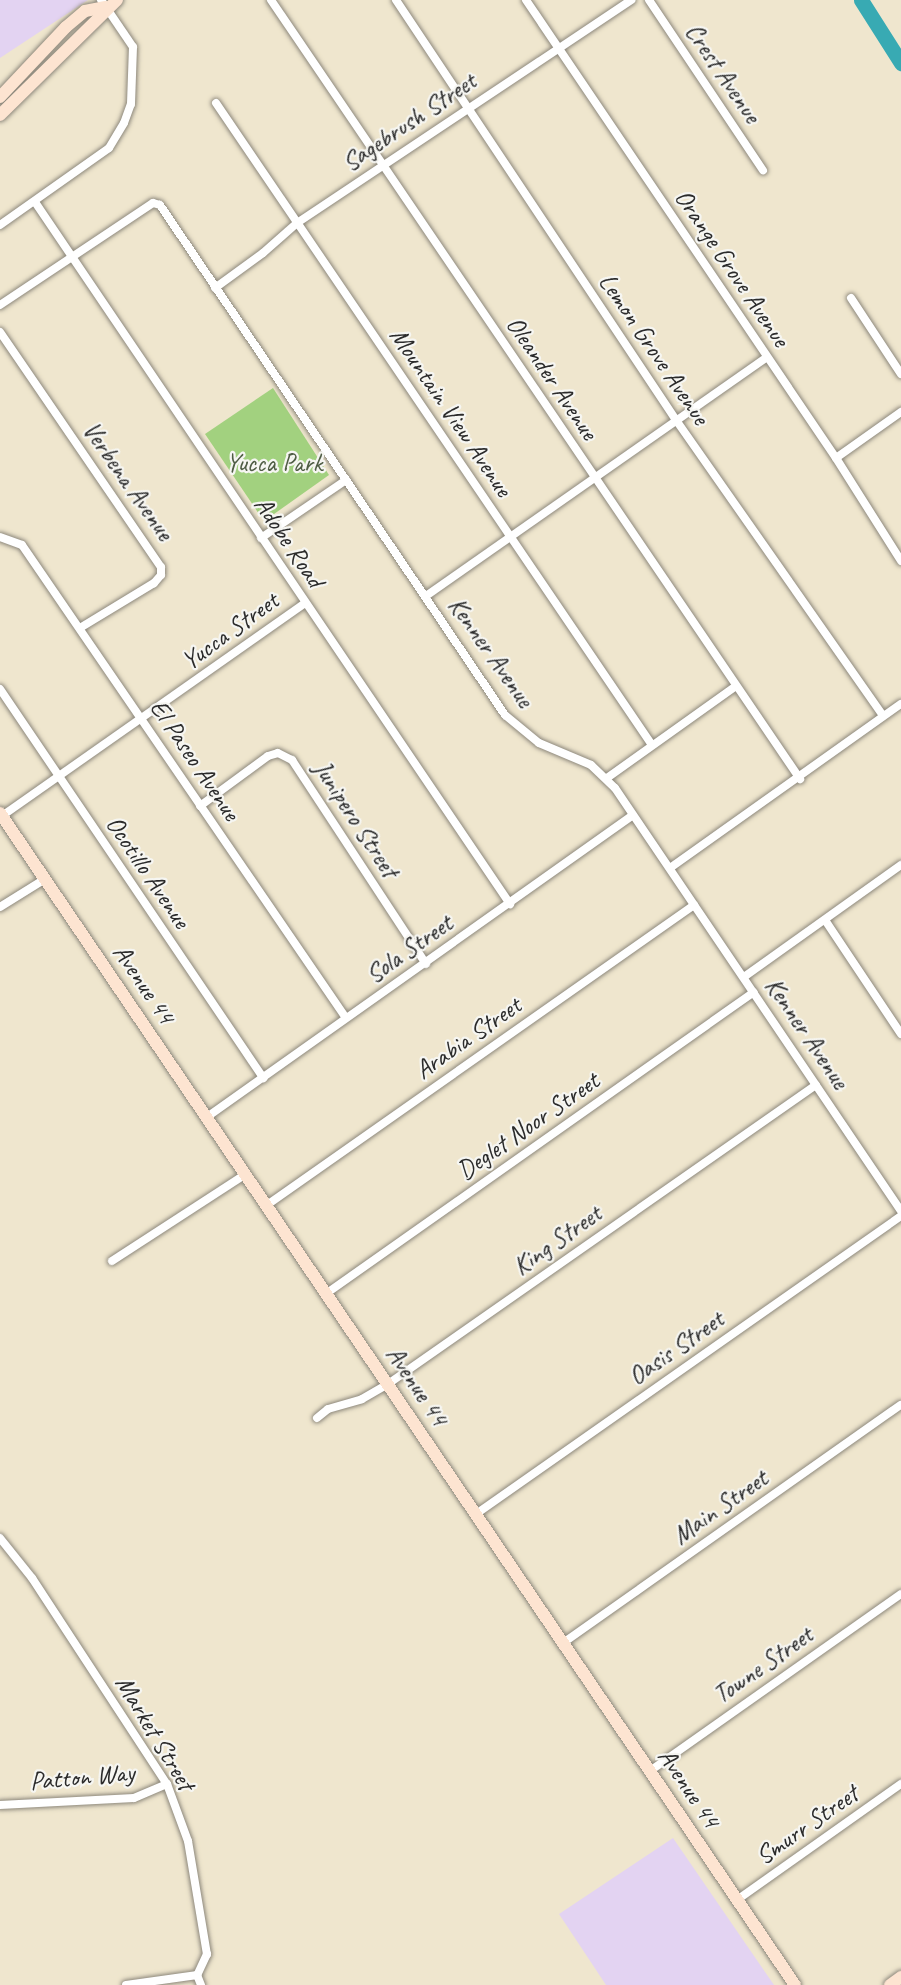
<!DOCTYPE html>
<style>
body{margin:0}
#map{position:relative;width:901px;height:1985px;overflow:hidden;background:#efe6ce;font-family:Caveat,sans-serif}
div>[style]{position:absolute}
.built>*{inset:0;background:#e3d3f2}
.green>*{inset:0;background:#a2d17f}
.river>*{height:15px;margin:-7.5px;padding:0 7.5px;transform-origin:7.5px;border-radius:7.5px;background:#38aab3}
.roads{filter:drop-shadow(0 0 2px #8d887c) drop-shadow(0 0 2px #8d887c)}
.street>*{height:8px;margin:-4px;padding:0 4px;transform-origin:4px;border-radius:4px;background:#fff}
.secondary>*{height:12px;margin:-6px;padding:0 6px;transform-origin:6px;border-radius:6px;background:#fde4d1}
span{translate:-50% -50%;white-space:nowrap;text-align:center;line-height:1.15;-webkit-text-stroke:4.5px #f6f6f2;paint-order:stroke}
.street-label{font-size:26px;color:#2b2b2b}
.park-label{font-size:26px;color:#4f5d44}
</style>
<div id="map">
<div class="built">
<div style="clip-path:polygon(0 0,88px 0,0 58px)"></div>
<div style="clip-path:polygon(673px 1838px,774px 1985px,606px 1985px,559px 1914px)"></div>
</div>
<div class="green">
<div style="clip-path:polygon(273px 388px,329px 475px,267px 519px,261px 517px,205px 434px)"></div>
</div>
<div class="river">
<div style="left:861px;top:0;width:75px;rotate:57.6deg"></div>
</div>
<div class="roads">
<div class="street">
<div style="left:271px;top:0;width:942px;rotate:55.82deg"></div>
<div style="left:396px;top:0;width:505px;rotate:56.31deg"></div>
<div style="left:676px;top:420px;width:361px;rotate:55deg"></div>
<div style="left:526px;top:0;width:553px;rotate:55.91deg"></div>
<div style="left:836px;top:458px;width:122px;rotate:57.7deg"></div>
<div style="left:649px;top:0;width:205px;rotate:56.2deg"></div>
<div style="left:216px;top:103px;width:776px;rotate:55.82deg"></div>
<div style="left:35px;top:202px;width:848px;rotate:55.92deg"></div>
<div style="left:0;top:225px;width:133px;rotate:-35.2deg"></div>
<div style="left:109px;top:148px;width:29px;rotate:-59deg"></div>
<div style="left:124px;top:123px;width:20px;rotate:-70deg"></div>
<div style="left:131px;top:104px;width:57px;rotate:-88deg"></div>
<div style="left:133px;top:47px;width:57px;rotate:-124.2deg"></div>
<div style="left:215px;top:288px;width:59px;rotate:-36.1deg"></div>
<div style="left:263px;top:253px;width:45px;rotate:-41.4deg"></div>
<div style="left:297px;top:223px;width:402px;rotate:-33.7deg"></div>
<div style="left:851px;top:298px;width:91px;rotate:56.7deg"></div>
<div style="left:0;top:305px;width:184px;rotate:-33.7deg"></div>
<div style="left:153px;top:203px;width:7px;rotate:16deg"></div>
<div style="left:160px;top:205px;width:616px;rotate:55.92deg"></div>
<div style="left:505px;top:715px;width:44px;rotate:39.5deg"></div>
<div style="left:539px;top:743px;width:56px;rotate:22.9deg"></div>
<div style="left:591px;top:765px;width:33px;rotate:44deg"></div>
<div style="left:615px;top:788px;width:511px;rotate:55.94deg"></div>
<div style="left:0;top:332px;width:285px;rotate:55.6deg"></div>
<div style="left:161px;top:567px;width:8px;rotate:90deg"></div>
<div style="left:161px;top:575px;width:11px;rotate:131deg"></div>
<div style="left:154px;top:583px;width:87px;rotate:148.7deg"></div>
<div style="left:836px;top:458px;width:80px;rotate:-35.3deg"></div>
<div style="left:0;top:537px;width:23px;rotate:20deg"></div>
<div style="left:22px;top:545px;width:573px;rotate:55.59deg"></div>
<div style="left:261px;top:538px;width:103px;rotate:-34.3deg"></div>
<div style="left:426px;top:596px;width:416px;rotate:-35deg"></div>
<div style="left:0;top:689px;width:470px;rotate:55.9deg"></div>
<div style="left:607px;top:778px;width:158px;rotate:-35.5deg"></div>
<div style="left:200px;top:806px;width:84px;rotate:-36.3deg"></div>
<div style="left:268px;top:756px;width:10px;rotate:-17deg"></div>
<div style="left:278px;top:753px;width:16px;rotate:27deg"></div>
<div style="left:292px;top:760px;width:244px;rotate:56.7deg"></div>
<div style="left:2px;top:816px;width:370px;rotate:-35.1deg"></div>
<div style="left:670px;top:868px;width:283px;rotate:-35.4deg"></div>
<div style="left:0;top:907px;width:53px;rotate:-31.9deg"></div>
<div style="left:825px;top:920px;width:137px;rotate:56.3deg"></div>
<div style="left:744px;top:977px;width:193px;rotate:-35.5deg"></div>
<div style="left:207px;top:1117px;width:522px;rotate:-35.33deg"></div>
<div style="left:267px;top:1205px;width:522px;rotate:-35.09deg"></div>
<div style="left:112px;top:1261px;width:160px;rotate:-33deg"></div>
<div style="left:327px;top:1293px;width:522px;rotate:-35.18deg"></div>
<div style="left:317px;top:1418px;width:14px;rotate:-39deg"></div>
<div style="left:328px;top:1409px;width:35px;rotate:-16deg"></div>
<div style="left:362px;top:1399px;width:30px;rotate:-30deg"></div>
<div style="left:388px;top:1384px;width:522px;rotate:-34.94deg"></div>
<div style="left:476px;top:1514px;width:519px;rotate:-35.04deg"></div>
<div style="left:0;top:1538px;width:51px;rotate:51.3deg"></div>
<div style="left:32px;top:1578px;width:246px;rotate:56.8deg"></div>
<div style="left:167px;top:1784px;width:61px;rotate:69.8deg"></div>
<div style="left:188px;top:1841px;width:115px;rotate:80.5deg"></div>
<div style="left:207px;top:1954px;width:23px;rotate:115deg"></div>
<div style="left:563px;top:1643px;width:413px;rotate:-35.2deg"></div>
<div style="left:650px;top:1771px;width:307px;rotate:-35.2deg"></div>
<div style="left:0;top:1805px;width:134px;rotate:-3deg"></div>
<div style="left:134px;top:1798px;width:36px;rotate:-23deg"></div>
<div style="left:737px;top:1900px;width:201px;rotate:-35.3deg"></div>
<div style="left:197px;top:1975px;width:11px;rotate:68deg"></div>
<div style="left:126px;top:1985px;width:72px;rotate:-8deg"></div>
</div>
<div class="secondary">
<div style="left:0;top:97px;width:96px;rotate:-46.7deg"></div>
<div style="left:66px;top:27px;width:25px;rotate:-40deg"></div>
<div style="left:85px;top:11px;width:21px;rotate:-11deg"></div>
<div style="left:0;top:115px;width:164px;rotate:-44.5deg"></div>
<div style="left:0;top:813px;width:1416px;rotate:55.85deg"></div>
<div style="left:890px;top:1985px;width:14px;rotate:-36deg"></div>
</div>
</div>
<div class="street-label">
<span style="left:723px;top:73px;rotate:56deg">Crest Avenue</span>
<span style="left:409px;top:122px;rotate:-34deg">Sagebrush Street</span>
<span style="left:732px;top:268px;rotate:56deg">Orange Grove Avenue</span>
<span style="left:654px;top:349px;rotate:56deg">Lemon Grove Avenue</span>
<span style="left:552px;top:378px;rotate:56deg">Oleander Avenue</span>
<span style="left:451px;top:412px;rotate:56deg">Mountain View Avenue</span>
<span style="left:128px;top:481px;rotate:55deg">Verbena Avenue</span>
<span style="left:289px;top:542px;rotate:56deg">Adobe Road</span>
<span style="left:230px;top:631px;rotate:-36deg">Yucca Street</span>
<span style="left:491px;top:652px;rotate:55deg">Kenner Avenue</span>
<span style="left:195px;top:760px;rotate:56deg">El Paseo Avenue</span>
<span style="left:356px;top:819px;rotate:57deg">Junipero Street</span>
<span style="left:148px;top:872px;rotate:56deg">Ocotillo Avenue</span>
<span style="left:409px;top:949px;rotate:-35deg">Sola Street</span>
<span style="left:144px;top:984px;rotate:56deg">Avenue 44</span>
<span style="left:807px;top:1033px;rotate:56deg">Kenner Avenue</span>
<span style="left:468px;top:1038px;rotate:-35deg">Arabia Street</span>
<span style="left:528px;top:1126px;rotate:-35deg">Deglet Noor Street</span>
<span style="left:557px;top:1240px;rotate:-35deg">King Street</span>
<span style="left:676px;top:1348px;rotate:-35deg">Oasis Street</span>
<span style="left:417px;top:1386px;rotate:56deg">Avenue 44</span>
<span style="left:720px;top:1507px;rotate:-35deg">Main Street</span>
<span style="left:763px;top:1665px;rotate:-35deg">Towne Street</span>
<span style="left:155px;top:1733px;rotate:59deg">Market Street</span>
<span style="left:82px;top:1777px;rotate:-5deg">Patton Way</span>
<span style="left:689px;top:1788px;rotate:56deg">Avenue 44</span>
<span style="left:807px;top:1825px;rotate:-35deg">Smurr Street</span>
</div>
<div class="park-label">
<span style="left:274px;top:463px">Yucca Park</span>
</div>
</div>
